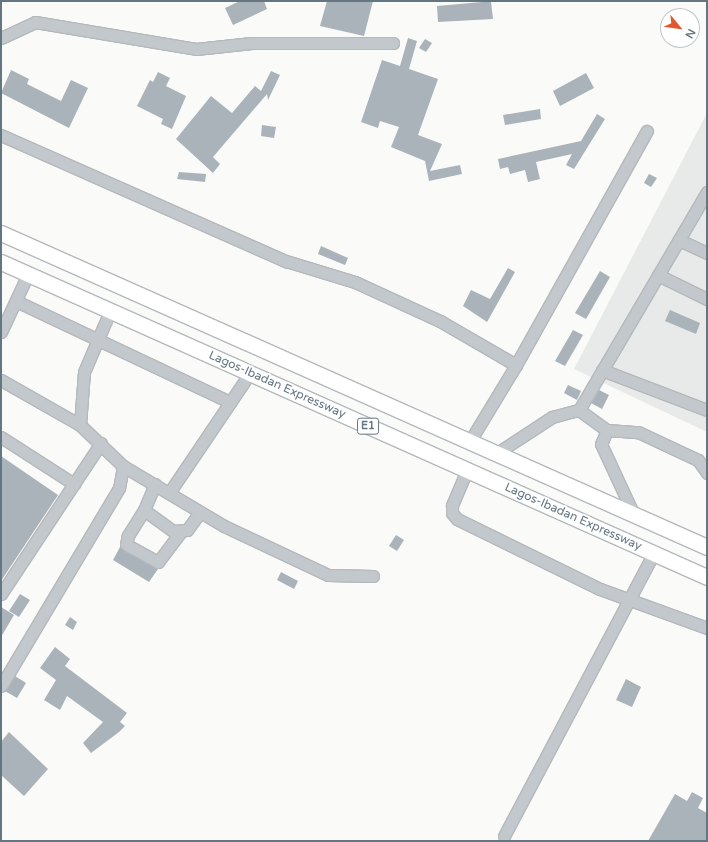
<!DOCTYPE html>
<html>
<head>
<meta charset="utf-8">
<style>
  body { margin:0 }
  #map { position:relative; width:708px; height:842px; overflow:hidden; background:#fafaf8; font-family:"Varela Round",sans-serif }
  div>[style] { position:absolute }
  .built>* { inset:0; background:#e8e9e9 }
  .building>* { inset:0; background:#aab3b9 }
  .roads { filter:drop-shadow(1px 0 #b4b9bd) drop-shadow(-1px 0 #b4b9bd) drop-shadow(0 1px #b4b9bd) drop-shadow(0 -1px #b4b9bd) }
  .minor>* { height:11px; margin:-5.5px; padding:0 5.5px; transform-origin:5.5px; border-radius:5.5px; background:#c3c8cc }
  .highway>* { height:15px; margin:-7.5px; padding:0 7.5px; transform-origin:7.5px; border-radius:7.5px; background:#fff }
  span { translate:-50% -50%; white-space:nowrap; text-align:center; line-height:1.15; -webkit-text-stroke:4px #fff; paint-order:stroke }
  .shield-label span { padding:1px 3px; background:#fff; border:1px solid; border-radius:3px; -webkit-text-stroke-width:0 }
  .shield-label { font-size:11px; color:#657683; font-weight:700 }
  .street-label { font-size:12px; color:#657683 }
  .frame { position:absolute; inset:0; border:2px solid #657683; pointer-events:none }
  .north { position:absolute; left:660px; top:8px; width:40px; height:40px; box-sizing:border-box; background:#fff; border:1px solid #c1c8cd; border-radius:50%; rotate:119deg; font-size:11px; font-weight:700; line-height:16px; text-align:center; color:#657683 }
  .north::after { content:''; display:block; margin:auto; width:14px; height:18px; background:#e4572e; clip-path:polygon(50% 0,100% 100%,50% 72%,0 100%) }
</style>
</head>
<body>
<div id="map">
  <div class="built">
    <i style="clip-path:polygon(707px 113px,707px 432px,574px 369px)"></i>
  </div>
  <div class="building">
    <i style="clip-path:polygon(240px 1px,264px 1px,267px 9px,233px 25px,225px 8px)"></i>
    <i style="clip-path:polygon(327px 1px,373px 1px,364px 36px,320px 26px)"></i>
    <i style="clip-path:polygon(482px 2px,491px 2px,493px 19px,438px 22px,437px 6px)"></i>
    <i style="clip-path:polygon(408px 38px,417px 41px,409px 69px,438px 79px,418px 135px,442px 144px,430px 171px,460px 165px,462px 174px,429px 181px,425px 161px,391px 147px,399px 127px,380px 121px,378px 128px,361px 122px,382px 60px,400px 66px)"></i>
    <i style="clip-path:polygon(425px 39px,432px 43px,426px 52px,419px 48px)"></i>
    <i style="clip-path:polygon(11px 70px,29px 79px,27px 84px,61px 101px,71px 80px,88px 88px,69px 128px,1px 93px)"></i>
    <i style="clip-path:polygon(271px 71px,280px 75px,268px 100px,267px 94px,213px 157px,220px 164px,213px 173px,176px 139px,211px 96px,232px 113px,255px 86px,261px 91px)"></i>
    <i style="clip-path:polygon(158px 72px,170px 78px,166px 86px,186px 96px,172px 129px,161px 124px,163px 119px,137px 106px,150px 80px,153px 82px)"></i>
    <i style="clip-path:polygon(586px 73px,594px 88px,560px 106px,553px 91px)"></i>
    <i style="clip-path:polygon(540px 109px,541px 119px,505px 125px,503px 115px)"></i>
    <i style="clip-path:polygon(597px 114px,605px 119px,574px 169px,566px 165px,572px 154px,536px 162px,540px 179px,528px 182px,525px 170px,510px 174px,508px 167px,500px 169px,498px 159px,581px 141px)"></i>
    <i style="clip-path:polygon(262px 125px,276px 127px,274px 138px,261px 136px)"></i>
    <i style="clip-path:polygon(179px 172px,206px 174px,205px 182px,177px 179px)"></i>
    <i style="clip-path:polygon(649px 174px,657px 178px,651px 187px,644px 183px)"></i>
    <i style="clip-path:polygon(321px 246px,348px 258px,345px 265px,318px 254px)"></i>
    <i style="clip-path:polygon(508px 268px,515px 272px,487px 322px,463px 306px,471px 290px,490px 299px)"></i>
    <i style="clip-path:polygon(600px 271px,610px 277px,586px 319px,575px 313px)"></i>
    <i style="clip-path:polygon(670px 310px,700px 323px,696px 334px,665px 321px)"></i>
    <i style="clip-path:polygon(573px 330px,583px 335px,565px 366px,555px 361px)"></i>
    <i style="clip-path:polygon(568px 385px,581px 391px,577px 400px,564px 393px)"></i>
    <i style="clip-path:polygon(599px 390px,609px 395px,602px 409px,591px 403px)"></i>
    <i style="clip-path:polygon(1px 456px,58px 495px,1px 581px)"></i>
    <i style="clip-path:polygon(396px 535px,404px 540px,397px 551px,389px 546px)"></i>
    <i style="clip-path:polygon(120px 547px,158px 569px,149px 582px,113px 560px)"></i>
    <i style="clip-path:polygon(281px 572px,298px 581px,294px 589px,277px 580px)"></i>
    <i style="clip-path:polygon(20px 594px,30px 600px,19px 617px,9px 611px)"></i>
    <i style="clip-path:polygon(1px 607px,14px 615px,1px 637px)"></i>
    <i style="clip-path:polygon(70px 617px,77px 622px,73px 630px,65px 625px)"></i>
    <i style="clip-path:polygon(55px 647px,70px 659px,65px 666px,127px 713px,120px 722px,125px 726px,119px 732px,91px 753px,83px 743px,103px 722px,67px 696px,60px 710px,44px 700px,56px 680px,40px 668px)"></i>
    <i style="clip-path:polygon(15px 676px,26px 683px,17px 698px,5px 691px)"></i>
    <i style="clip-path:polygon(626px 679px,641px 687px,632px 707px,616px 700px)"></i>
    <i style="clip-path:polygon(9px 732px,48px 769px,24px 796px,1px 775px,1px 742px)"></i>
    <i style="clip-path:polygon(692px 792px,703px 798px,698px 808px,707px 813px,707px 841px,648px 841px,675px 794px,687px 801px)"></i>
  </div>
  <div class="roads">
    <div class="minor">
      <i style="left:1px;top:38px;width:38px;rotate:-25deg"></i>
      <i style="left:35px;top:22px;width:163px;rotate:9.5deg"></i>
      <i style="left:196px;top:49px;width:56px;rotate:-6.1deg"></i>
      <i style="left:252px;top:43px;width:141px"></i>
      <i style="left:1px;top:135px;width:312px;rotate:23.9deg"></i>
      <i style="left:286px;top:261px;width:72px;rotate:16.9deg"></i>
      <i style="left:355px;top:282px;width:94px;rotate:24.6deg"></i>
      <i style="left:440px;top:321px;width:88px;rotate:30.1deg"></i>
      <i style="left:516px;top:365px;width:89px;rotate:121.2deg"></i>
      <i style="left:679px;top:240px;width:31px;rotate:25deg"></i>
      <i style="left:658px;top:275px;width:55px;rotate:26.1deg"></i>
      <i style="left:16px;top:301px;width:237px;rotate:25.3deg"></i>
      <i style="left:1px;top:332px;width:64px;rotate:-65deg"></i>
      <i style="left:516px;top:365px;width:268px;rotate:-60.8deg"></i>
      <i style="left:602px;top:370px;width:112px;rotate:20.9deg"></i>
      <i style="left:1px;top:380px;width:91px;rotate:29.7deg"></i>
      <i style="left:80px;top:425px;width:59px;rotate:43.6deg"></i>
      <i style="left:123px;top:466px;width:22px;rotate:100deg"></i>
      <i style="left:119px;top:488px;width:230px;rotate:120.8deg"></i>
      <i style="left:579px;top:410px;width:34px;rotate:36deg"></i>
      <i style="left:607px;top:430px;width:15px;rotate:113deg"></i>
      <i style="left:601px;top:444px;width:78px;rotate:65.1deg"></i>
      <i style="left:80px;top:425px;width:53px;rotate:-85.7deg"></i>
      <i style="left:84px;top:372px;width:66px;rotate:-66.9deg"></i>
      <i style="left:607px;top:430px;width:31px;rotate:4deg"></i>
      <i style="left:638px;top:432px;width:66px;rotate:25deg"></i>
      <i style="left:698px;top:460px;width:16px;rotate:55deg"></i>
      <i style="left:1px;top:437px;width:87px;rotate:32.8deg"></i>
      <i style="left:497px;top:453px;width:66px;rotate:-33.2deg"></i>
      <i style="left:552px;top:417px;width:28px;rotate:-15deg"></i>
      <i style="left:579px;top:410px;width:253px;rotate:-59.6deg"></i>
      <i style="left:123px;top:466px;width:117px;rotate:30.7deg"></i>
      <i style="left:224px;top:526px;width:115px;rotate:25.2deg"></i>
      <i style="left:328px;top:575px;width:45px;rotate:1.3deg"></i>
      <i style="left:467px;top:470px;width:39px;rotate:113deg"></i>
      <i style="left:452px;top:506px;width:7px;rotate:90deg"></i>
      <i style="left:452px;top:513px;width:8px;rotate:50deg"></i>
      <i style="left:457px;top:519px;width:159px;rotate:26.1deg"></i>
      <i style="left:600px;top:589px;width:114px;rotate:20deg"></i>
      <i style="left:155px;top:484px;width:28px;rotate:113deg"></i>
      <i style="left:144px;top:510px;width:36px;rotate:36deg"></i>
      <i style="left:173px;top:531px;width:14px;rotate:-4deg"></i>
      <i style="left:187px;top:530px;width:22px;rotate:-54deg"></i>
      <i style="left:169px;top:493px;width:145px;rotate:-56deg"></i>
      <i style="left:144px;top:510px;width:31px;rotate:122deg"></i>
      <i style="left:128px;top:536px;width:8px;rotate:104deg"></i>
      <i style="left:126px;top:544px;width:4px;rotate:34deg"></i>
      <i style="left:129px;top:546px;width:33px;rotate:29deg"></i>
      <i style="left:158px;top:562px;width:36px;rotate:-53deg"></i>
      <i style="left:1px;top:594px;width:181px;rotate:-56.5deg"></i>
      <i style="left:504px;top:836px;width:320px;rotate:-62.1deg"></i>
    </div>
    <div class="highway">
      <i style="left:1px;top:233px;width:773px;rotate:23.98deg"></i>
      <i style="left:1px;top:262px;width:773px;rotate:24.05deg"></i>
    </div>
  </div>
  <div class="shield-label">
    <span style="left:368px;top:426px">E1</span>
  </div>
  <div class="street-label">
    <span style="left:277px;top:385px;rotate:24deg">Lagos-Ibadan Expressway</span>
    <span style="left:573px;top:517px;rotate:24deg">Lagos-Ibadan Expressway</span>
  </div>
  <div class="frame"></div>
  <div class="north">N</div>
</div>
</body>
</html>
